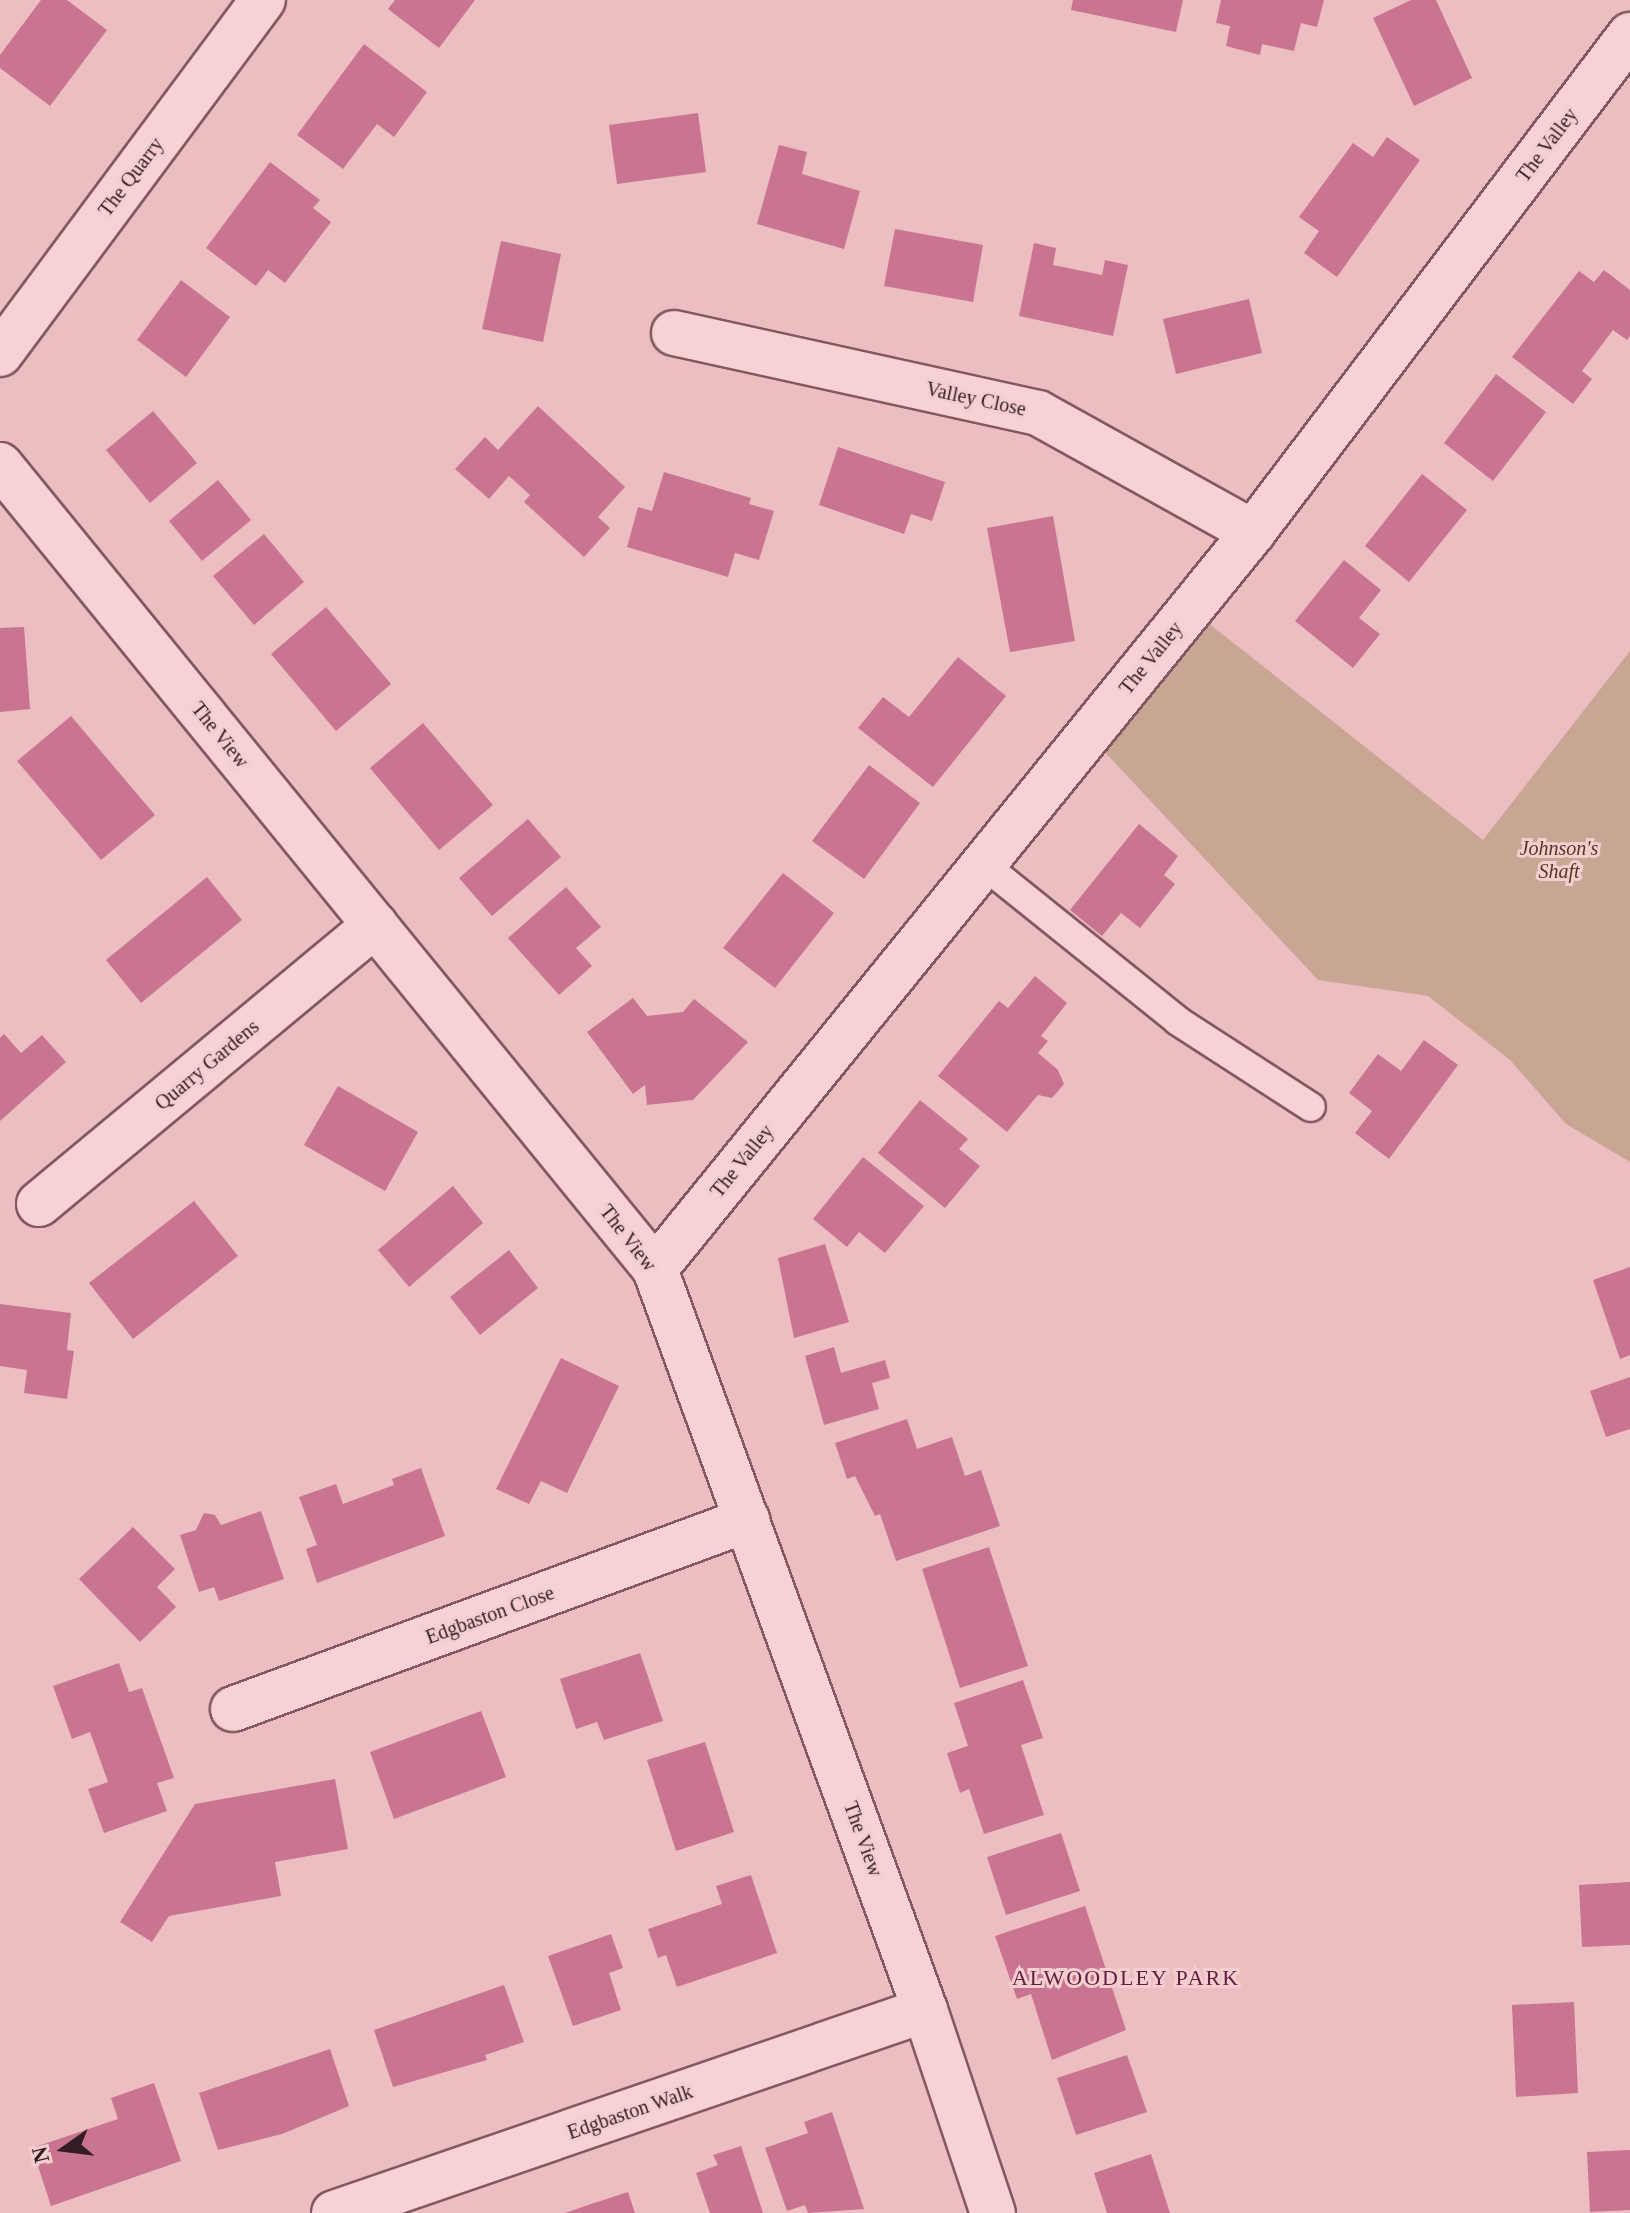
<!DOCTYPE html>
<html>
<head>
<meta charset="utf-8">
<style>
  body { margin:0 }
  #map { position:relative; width:1630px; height:2213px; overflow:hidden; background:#ecbec1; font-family:Georgia,serif }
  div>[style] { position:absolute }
  .green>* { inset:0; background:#c9a693 }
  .building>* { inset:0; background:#c97592 }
  .roads { filter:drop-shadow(2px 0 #835862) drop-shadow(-2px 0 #835862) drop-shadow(0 2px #835862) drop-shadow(0 -2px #835862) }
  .lane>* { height:28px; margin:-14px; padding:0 14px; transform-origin:14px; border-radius:14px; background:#f7d1d3 }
  .street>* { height:44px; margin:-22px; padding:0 22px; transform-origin:22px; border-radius:22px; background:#f7d1d3 }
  span { translate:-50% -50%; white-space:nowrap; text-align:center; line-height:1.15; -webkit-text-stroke:6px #f4cecf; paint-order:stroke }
  .street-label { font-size:20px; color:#331c22 }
  .park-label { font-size:20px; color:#4f3923; font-style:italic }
  .neighbourhood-label { font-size:22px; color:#5e1d41; letter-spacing:2px }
  .north { position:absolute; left:24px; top:2109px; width:80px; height:80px; -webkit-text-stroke:6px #f4cecf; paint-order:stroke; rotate:256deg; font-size:22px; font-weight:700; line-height:32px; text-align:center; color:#331c22 }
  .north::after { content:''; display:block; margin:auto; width:28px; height:36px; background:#331c22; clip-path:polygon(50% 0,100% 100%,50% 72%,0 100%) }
</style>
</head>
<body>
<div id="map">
  <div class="green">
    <i style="clip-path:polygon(1207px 622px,1483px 840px,1630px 651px,1630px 1162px,1566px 1124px,1510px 1060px,1428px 996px,1318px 980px,1100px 747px)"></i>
  </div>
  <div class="building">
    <i style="clip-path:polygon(41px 0,67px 0,107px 30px,50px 106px,0 68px,0 55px)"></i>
    <i style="clip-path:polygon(395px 0,475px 0,439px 48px,388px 9px)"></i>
    <i style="clip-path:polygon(1073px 0,1183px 0,1176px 32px,1071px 10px)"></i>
    <i style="clip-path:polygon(1221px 0,1324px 0,1317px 27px,1301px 23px,1294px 51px,1262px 44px,1260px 55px,1226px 46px,1230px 26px,1216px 23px)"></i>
    <i style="clip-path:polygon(1411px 0,1436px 0,1472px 78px,1414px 106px,1373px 18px)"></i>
    <i style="clip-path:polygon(364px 44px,427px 92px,394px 137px,377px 124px,343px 169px,297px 135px)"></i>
    <i style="clip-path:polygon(698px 113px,706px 172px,617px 184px,609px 125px)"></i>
    <i style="clip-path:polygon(1387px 137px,1420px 160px,1337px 277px,1304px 253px,1319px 231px,1299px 217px,1353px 143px,1373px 157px)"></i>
    <i style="clip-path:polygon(779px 145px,807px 152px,802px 174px,860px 191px,844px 249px,757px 224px)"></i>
    <i style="clip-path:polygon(270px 162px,320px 200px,313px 208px,331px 222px,285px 283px,268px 270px,256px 286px,206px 248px)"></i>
    <i style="clip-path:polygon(895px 229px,983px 245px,973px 302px,884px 286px)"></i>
    <i style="clip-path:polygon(501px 241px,561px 254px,543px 342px,482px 329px)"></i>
    <i style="clip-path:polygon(1034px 243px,1056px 248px,1053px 265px,1102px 275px,1105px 260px,1128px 265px,1113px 336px,1019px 316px)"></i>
    <i style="clip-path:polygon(1604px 270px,1630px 290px,1630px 336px,1627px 340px,1613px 330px,1582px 371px,1592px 379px,1573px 404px,1512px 357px,1579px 271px,1594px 282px)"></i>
    <i style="clip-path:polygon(181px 280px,230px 317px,186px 377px,137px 340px)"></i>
    <i style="clip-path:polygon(1249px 299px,1262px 353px,1176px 374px,1163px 319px)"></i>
    <i style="clip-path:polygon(1496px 374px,1546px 412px,1493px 481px,1444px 443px)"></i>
    <i style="clip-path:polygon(538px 406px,625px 487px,598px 517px,610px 528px,584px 557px,524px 502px,530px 495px,509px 476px,489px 499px,455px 469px,485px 437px,498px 450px)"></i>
    <i style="clip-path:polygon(153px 411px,197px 463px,150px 503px,106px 450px)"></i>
    <i style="clip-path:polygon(838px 447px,945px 482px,932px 521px,911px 514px,904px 534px,819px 505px)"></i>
    <i style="clip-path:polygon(664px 472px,751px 498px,749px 504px,774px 511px,759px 560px,735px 553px,728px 577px,627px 547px,638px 507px,652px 511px)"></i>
    <i style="clip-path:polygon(1422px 474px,1467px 510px,1409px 582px,1365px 546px)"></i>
    <i style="clip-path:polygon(218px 480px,251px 520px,202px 561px,169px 521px)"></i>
    <i style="clip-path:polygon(1053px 516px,1075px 641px,1010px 652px,987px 528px)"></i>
    <i style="clip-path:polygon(264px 534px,304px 582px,254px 625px,213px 576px)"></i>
    <i style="clip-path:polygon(1344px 560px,1381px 590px,1359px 618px,1380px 634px,1353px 668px,1295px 621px)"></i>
    <i style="clip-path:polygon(326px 607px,391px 684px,336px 731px,271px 654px)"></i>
    <i style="clip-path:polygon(24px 627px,30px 709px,0 712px,0 628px)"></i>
    <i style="clip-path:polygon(958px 657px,1006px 696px,933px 787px,858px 728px,883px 697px,909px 717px)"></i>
    <i style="clip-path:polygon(71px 716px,155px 815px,101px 860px,17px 761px)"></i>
    <i style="clip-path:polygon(423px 723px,493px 805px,439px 850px,370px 768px)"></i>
    <i style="clip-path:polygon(869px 765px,920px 803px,864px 879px,812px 841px)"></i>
    <i style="clip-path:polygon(528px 819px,561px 857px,492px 916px,459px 878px)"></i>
    <i style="clip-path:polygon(1139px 824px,1178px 856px,1164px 875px,1175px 884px,1140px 928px,1121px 913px,1102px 936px,1070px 910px)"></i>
    <i style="clip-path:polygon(783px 873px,834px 913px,775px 988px,723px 948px)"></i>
    <i style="clip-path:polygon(207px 877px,242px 920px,141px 1003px,106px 960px)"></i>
    <i style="clip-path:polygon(566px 887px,601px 927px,576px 948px,592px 966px,559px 995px,508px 938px)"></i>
    <i style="clip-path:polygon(1035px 976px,1067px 1003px,1041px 1036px,1048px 1041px,1038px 1053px,1058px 1070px,1064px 1084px,1052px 1098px,1038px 1095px,1007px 1132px,938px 1076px,999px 1001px,1008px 1008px)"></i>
    <i style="clip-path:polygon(633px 998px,647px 1016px,683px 1012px,694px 999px,748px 1042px,693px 1100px,647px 1105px,645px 1085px,633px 1094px,587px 1032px)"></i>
    <i style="clip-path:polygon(4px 1034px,21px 1053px,42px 1035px,66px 1062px,0 1121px,0 1038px)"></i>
    <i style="clip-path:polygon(1424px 1040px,1458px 1065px,1389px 1159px,1355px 1133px,1372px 1111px,1349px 1093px,1378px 1054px,1401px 1071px)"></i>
    <i style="clip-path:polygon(338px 1086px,418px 1132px,385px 1191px,304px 1145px)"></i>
    <i style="clip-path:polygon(920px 1100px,968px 1139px,959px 1149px,980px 1166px,945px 1208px,878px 1153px)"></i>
    <i style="clip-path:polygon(863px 1157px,924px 1206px,885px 1253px,859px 1232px,847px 1247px,813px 1219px)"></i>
    <i style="clip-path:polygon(453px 1186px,483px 1223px,409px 1287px,378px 1250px)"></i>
    <i style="clip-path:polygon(194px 1201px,238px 1256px,133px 1339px,89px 1283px)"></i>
    <i style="clip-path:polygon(825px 1244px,849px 1322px,794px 1338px,778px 1258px)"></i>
    <i style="clip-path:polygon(509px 1250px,538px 1288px,480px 1335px,450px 1297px)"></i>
    <i style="clip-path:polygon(1630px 1267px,1630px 1355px,1620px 1359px,1593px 1280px)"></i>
    <i style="clip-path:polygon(0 1304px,71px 1313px,67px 1350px,74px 1351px,67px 1399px,24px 1393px,27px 1370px,0 1366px)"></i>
    <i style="clip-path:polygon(834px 1347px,841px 1373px,885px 1360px,890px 1378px,872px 1383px,879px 1409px,824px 1425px,805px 1356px)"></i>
    <i style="clip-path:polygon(561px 1358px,619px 1386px,567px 1493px,541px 1481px,529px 1504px,496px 1489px)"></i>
    <i style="clip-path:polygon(1630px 1377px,1630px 1429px,1606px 1437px,1590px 1391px)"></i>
    <i style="clip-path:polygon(907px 1419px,917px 1449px,952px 1437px,965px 1476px,981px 1470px,1000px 1526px,896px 1561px,880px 1514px,875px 1516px,855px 1476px,847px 1479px,835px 1443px)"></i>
    <i style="clip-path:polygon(421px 1468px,445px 1536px,317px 1583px,306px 1549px,317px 1545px,299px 1497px,336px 1484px,343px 1504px,394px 1485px,392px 1479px)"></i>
    <i style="clip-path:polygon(261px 1511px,284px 1579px,219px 1601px,214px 1587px,199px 1592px,180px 1535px,196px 1530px,204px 1513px,215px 1515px,221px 1525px)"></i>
    <i style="clip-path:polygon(133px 1527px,175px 1569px,157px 1587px,176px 1607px,140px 1642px,79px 1579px)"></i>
    <i style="clip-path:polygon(989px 1547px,1028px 1666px,960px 1688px,922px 1569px)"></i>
    <i style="clip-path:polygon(640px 1653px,663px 1721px,604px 1740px,597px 1722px,576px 1729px,560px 1679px)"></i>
    <i style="clip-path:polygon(119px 1663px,129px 1692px,142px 1688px,174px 1778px,157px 1783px,167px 1811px,104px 1833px,88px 1789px,108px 1782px,98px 1754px,90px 1732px,72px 1739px,53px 1686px)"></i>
    <i style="clip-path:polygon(1023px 1680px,1043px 1738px,1021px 1745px,1044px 1815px,984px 1834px,969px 1789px,960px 1793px,947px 1753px,968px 1746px,954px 1703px)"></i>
    <i style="clip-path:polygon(481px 1711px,506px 1777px,394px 1819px,370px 1752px)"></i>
    <i style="clip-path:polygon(705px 1742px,734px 1832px,676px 1851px,647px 1760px)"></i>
    <i style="clip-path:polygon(335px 1779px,348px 1849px,275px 1862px,281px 1896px,169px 1916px,152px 1942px,120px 1922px,195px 1804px)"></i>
    <i style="clip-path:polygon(1061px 1833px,1080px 1891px,1006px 1915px,987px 1857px)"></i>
    <i style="clip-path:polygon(751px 1875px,777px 1953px,677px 1987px,666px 1955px,658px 1958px,648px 1929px,722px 1904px,716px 1886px)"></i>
    <i style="clip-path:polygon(1630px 1882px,1630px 1945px,1582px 1947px,1579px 1885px)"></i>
    <i style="clip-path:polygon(1085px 1906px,1126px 2030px,1052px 2060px,1031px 1994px,1017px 1999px,995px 1936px)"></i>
    <i style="clip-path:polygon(611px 1934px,623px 1968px,609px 1973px,621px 2010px,573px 2026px,548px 1956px)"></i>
    <i style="clip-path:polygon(504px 1985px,524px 2042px,485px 2055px,487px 2060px,393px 2087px,374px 2030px)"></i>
    <i style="clip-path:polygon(1574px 2002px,1578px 2093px,1516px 2097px,1512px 2005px)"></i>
    <i style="clip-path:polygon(330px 2049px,349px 2106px,282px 2134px,218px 2150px,199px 2093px)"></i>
    <i style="clip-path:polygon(1127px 2055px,1147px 2112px,1076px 2135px,1057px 2078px)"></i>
    <i style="clip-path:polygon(154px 2083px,181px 2161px,51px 2206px,32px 2148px,118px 2119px,111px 2098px)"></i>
    <i style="clip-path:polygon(832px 2112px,864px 2209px,808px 2213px,805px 2205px,787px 2211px,765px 2148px,808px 2133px,804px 2122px)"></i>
    <i style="clip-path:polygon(741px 2146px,763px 2213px,710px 2213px,696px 2173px,718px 2165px,713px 2155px)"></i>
    <i style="clip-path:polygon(1630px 2150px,1630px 2210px,1590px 2212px,1587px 2152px)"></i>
    <i style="clip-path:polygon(1151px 2154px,1170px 2213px,1107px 2213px,1094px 2173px)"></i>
    <i style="clip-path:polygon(628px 2192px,635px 2213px,565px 2213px,588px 2205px)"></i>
  </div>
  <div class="roads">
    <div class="lane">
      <i style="left:983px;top:864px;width:250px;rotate:38.8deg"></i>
      <i style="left:1178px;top:1021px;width:158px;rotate:32.9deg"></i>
    </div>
    <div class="street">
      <i style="left:674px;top:333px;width:373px;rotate:12.4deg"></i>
      <i style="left:1038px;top:413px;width:246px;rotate:29deg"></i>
      <i style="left:0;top:354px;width:441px;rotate:-53.4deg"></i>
      <i style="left:0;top:465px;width:1037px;rotate:50.83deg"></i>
      <i style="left:655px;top:1269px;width:789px;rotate:69.98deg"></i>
      <i style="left:925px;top:2010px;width:214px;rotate:71.5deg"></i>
      <i style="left:39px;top:1204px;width:437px;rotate:-39.7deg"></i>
      <i style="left:655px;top:1269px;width:949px;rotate:-50.94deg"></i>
      <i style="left:1253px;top:532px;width:624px;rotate:-52.82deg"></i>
      <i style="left:233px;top:1709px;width:548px;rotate:-20.19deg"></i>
      <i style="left:334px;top:2213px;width:625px;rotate:-18.96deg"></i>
    </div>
  </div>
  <div class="street-label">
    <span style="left:1547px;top:145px;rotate:-53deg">The Valley</span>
    <span style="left:131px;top:177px;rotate:-53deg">The Quarry</span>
    <span style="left:976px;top:399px;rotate:12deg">Valley Close</span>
    <span style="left:1151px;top:658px;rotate:-51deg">The Valley</span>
    <span style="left:220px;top:735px;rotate:51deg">The View</span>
    <span style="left:207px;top:1065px;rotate:-40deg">Quarry Gardens</span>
    <span style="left:742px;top:1161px;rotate:-51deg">The Valley</span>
    <span style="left:628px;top:1238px;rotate:52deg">The View</span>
    <span style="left:490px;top:1615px;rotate:-20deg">Edgbaston Close</span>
    <span style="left:863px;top:1839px;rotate:70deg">The View</span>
    <span style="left:630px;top:2112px;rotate:-19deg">Edgbaston Walk</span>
  </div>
  <div class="park-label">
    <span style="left:1559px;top:860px">Johnson's<br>Shaft</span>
  </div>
  <div class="neighbourhood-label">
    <span style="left:1126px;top:1978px">ALWOODLEY PARK</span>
  </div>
  <div class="north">N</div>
</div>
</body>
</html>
